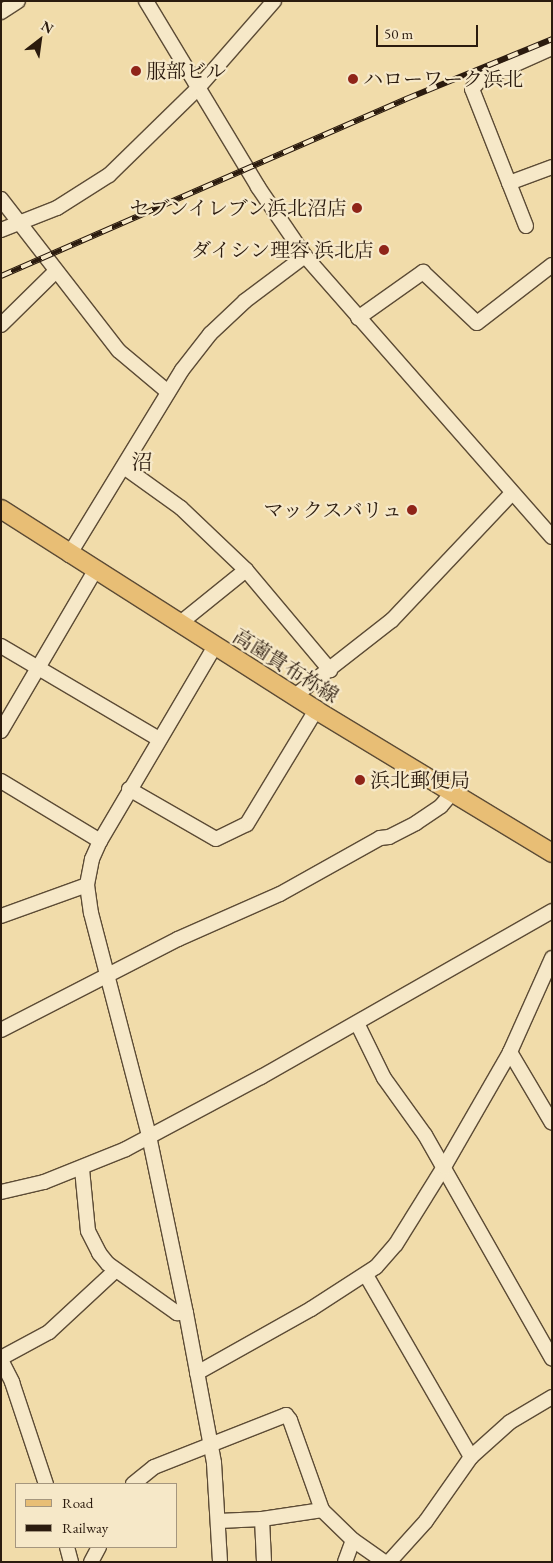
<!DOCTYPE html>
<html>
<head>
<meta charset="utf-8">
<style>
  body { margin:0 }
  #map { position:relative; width:553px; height:1563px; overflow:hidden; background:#f1dcaa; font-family:"EB Garamond","Noto Serif JP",serif }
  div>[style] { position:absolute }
  .roads { filter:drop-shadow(1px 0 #5c4b35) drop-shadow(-1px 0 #5c4b35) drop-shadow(0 1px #5c4b35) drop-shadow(0 -1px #5c4b35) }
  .minor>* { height:14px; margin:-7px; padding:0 7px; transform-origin:7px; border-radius:7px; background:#f6e8c8 }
  .major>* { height:18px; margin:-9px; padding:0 9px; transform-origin:9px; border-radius:9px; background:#e8be75 }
  .rail>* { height:5.5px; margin-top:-2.75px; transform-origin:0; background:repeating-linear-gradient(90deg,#f6e8c8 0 11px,#2b1b0e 0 22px); box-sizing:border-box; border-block:1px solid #2b1b0e }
  .dots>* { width:14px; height:14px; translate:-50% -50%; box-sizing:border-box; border:2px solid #f6e8c8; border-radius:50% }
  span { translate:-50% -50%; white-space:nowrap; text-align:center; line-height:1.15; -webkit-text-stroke:4.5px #f6e8c8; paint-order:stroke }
  .poi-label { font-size:20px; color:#2b1b0e }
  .left { translate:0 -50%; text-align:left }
  .right { translate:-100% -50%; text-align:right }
  .street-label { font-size:20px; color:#2b1b0e }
  .neighbourhood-label { font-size:21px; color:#2b1b0e }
  .frame { position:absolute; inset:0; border:2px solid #2b1b0e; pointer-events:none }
  .legend { position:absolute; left:15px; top:1483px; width:162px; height:65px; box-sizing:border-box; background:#f6e8c8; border:1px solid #a5967e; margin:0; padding:6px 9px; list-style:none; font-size:15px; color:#2b1b0e }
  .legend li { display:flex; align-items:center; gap:10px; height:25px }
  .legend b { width:25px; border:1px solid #a5967e }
  .north { position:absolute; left:15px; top:15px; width:50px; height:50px; -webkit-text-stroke:4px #f6e8c8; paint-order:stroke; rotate:30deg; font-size:14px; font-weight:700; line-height:20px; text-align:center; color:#2b1b0e }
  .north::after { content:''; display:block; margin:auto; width:18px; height:22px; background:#2b1b0e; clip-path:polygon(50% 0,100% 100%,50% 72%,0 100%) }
  .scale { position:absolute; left:376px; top:25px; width:102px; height:22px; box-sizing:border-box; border:2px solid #2b1b0e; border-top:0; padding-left:6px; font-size:15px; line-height:18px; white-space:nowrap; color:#2b1b0e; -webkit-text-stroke:4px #f6e8c8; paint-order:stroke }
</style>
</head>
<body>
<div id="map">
  <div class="roads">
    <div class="minor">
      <i style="left:146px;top:1px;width:217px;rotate:58.9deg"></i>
      <i style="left:258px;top:187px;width:83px;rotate:55.7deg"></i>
      <i style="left:305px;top:256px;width:374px;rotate:48.7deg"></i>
      <i style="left:1px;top:12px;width:20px;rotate:-33deg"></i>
      <i style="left:509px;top:183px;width:46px;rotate:-20.4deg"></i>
      <i style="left:1px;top:199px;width:192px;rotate:52.2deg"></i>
      <i style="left:119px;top:351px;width:64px;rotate:39.9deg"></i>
      <i style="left:526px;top:226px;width:147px;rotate:-111.5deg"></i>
      <i style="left:472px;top:89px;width:12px;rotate:-48deg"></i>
      <i style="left:480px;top:80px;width:79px;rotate:-24deg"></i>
      <i style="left:1px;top:230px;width:60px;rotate:-21.4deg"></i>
      <i style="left:57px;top:208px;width:62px;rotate:-32.4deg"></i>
      <i style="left:109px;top:175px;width:123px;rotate:-44.3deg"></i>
      <i style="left:197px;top:89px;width:117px;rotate:-48.8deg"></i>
      <i style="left:358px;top:318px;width:80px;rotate:-35.3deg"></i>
      <i style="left:423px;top:272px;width:74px;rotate:43.4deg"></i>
      <i style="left:477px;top:323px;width:95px;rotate:-37.7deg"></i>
      <i style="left:1px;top:325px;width:77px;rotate:-44.5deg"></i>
      <i style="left:124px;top:467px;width:70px;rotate:35.7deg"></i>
      <i style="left:181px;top:508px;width:90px;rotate:43.6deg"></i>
      <i style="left:246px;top:570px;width:131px;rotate:50deg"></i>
      <i style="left:69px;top:555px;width:217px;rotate:-58.6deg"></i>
      <i style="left:182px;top:370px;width:46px;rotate:-52.1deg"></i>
      <i style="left:210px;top:334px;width:48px;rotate:-43.3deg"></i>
      <i style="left:245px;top:301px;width:75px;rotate:-36.9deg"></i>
      <i style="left:179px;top:624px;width:86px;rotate:-38.9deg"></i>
      <i style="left:1px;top:646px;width:183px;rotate:30.5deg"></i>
      <i style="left:215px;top:646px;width:226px;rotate:120.5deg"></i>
      <i style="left:100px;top:841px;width:20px;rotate:114deg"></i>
      <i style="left:92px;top:859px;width:26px;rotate:101deg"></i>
      <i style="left:87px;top:885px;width:28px;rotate:82deg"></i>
      <i style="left:91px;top:913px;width:230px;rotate:75.4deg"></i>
      <i style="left:149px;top:1136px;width:181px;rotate:78.2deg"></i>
      <i style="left:186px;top:1313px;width:153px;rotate:79.4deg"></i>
      <i style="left:214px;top:1463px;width:99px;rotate:86.5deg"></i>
      <i style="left:296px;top:695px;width:122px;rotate:-38deg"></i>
      <i style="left:392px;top:620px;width:175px;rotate:-46.6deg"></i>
      <i style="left:1px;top:731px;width:186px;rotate:-59.6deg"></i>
      <i style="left:1px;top:781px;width:116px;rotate:31.2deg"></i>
      <i style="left:129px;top:789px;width:100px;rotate:29.9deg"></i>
      <i style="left:216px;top:839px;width:34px;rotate:-26deg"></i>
      <i style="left:247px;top:824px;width:133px;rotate:-58.8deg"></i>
      <i style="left:1px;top:916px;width:91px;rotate:-19.8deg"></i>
      <i style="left:357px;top:1023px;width:61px;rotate:63.9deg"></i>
      <i style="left:384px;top:1078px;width:70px;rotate:54.3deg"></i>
      <i style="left:425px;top:1135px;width:257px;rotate:60.4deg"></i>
      <i style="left:1px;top:1030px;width:199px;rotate:-27.2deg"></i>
      <i style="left:178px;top:939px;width:111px;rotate:-23.8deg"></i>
      <i style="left:280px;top:894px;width:115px;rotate:-29.2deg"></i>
      <i style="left:380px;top:838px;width:9px;rotate:-6deg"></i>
      <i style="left:389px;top:837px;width:30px;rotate:-27deg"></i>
      <i style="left:416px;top:823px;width:30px;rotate:-34deg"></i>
      <i style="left:441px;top:806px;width:17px;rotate:-50deg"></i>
      <i style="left:510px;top:1052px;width:82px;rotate:59.4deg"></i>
      <i style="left:82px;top:1169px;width:62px;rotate:84.5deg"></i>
      <i style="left:88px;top:1231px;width:25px;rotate:63deg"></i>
      <i style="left:99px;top:1253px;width:14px;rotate:51deg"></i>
      <i style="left:108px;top:1264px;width:85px;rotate:35.4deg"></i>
      <i style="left:177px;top:1313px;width:9px"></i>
      <i style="left:1px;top:1192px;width:44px;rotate:-13.1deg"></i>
      <i style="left:44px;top:1182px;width:88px;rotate:-21.9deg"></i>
      <i style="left:126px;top:1149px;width:153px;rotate:-28.1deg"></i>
      <i style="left:261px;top:1077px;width:335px;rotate:-29.7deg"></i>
      <i style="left:366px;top:1275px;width:210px;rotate:60deg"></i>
      <i style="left:1px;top:1358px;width:55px;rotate:-28.4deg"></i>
      <i style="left:49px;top:1332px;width:91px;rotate:-42.8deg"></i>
      <i style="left:1px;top:1360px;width:25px;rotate:63deg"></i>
      <i style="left:12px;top:1382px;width:108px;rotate:71.6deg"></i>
      <i style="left:197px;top:1373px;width:131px;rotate:-29.3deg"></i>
      <i style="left:311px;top:1309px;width:77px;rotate:-32.9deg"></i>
      <i style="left:376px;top:1267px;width:30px;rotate:-49deg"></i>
      <i style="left:396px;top:1244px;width:91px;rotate:-58.1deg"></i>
      <i style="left:444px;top:1167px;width:133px;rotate:-60.1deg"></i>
      <i style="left:510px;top:1052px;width:103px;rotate:-65.9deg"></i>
      <i style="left:133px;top:1484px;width:27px;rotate:-39deg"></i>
      <i style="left:154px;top:1467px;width:142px;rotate:-21.5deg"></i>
      <i style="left:286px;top:1415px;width:6px;rotate:51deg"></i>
      <i style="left:290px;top:1420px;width:96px;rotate:70.4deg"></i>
      <i style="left:322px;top:1510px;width:43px;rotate:44.1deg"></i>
      <i style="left:353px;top:1540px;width:39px;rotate:35deg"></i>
      <i style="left:262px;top:1519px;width:43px;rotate:87.3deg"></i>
      <i style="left:219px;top:1521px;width:43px;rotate:-2.7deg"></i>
      <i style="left:262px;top:1519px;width:61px;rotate:-8.5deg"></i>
      <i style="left:67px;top:1547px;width:16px;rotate:75deg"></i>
      <i style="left:91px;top:1562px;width:17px;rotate:-62deg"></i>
      <i style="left:345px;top:1562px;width:23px;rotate:-70deg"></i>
      <i style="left:389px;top:1562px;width:55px;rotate:-47.9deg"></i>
      <i style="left:426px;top:1521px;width:78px;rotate:-54.9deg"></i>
      <i style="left:471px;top:1457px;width:52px;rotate:-41.9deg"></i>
      <i style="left:510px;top:1422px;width:49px;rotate:-30.8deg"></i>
    </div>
    <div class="major">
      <i style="left:1px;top:509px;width:374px;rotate:32.5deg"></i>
      <i style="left:316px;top:710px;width:276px;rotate:31.2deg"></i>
    </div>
  </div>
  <div class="rail">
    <i style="left:1px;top:276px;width:442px;rotate:-23.6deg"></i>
    <i style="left:406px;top:99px;width:158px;rotate:-22.3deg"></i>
  </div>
  <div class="dots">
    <i style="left:136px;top:71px;background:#8f2418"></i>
    <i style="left:353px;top:79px;background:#8f2418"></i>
    <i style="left:357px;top:208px;background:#8f2418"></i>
    <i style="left:384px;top:250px;background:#8f2418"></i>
    <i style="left:412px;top:510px;background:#8f2418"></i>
    <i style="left:360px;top:780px;background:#8f2418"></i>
  </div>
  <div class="poi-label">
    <span class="left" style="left:146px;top:71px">服部ビル</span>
    <span class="left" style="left:363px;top:79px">ハローワーク浜北</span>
    <span class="right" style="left:347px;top:208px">セブンイレブン浜北沼店</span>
    <span class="right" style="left:374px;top:250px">ダイシン理容 浜北店</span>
    <span class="right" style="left:402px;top:510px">マックスバリュ</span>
    <span class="left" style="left:370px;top:780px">浜北郵便局</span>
  </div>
  <div class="street-label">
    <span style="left:286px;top:666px;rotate:32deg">高薗貴布祢線</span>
  </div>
  <div class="neighbourhood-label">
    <span style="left:142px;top:462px">沼</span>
  </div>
  <div class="frame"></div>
  <ul class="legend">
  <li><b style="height:6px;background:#e8be75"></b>Road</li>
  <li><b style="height:6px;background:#2b1b0e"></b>Railway</li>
  </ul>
  <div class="north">N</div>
  <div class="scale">50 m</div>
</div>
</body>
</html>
